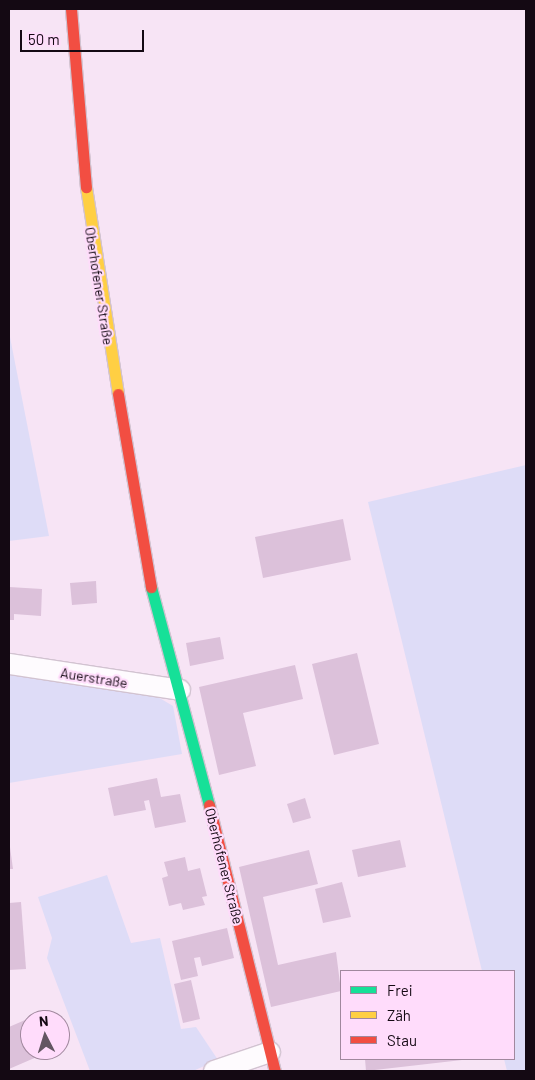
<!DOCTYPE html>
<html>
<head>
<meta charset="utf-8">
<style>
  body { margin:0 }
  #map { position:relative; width:535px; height:1080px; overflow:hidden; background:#f7e4f5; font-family:Barlow,sans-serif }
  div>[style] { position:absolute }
  .green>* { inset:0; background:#dedcf7 }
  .building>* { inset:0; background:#dcc1da }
  .roads { filter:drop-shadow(1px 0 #d2c3d1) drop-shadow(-1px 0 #d2c3d1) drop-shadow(0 1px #d2c3d1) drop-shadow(0 -1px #d2c3d1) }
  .street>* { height:20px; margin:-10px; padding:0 10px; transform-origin:10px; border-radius:10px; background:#fefbfe }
  .fast>* { height:11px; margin:-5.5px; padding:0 5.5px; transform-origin:5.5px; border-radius:5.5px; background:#16e098 }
  .slow>* { height:11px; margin:-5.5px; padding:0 5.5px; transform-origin:5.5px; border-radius:5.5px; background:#ffcf43 }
  .jam>* { height:11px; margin:-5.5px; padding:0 5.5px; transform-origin:5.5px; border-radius:5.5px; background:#f24e42 }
  span { translate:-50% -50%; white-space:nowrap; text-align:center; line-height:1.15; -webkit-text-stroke:4.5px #ffdcfb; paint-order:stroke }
  .street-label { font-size:14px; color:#140913 }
  .frame { position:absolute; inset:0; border:10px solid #140913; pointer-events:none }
  .legend { position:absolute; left:340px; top:970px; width:175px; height:90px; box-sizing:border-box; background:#ffdcfb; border:1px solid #a1889e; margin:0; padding:6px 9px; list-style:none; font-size:15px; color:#140913 }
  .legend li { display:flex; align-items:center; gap:10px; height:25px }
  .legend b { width:25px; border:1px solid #a1889e }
  .north { position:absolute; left:20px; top:1010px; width:50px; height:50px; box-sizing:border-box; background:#ffdcfb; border:1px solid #a1889e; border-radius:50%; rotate:355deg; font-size:14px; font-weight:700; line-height:20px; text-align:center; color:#140913 }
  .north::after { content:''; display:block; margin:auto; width:18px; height:22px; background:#635662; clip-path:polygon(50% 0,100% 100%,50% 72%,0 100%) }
  .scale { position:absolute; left:20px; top:30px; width:124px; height:22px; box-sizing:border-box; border:2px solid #140913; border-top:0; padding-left:6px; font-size:15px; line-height:18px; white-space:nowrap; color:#140913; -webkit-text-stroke:4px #ffdcfb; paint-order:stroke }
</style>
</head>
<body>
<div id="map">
  <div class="green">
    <i style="clip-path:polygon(9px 332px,49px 536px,9px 541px)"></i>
    <i style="clip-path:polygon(526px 465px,526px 1071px,507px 1071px,504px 1059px,514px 1059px,514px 971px,482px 971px,368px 502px)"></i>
    <i style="clip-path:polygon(9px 668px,151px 693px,173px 706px,182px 754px,9px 783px)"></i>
    <i style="clip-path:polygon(107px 875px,131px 943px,160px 938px,181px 1029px,196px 1027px,218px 1060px,193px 1071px,90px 1071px,47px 958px,52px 938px,38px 897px)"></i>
  </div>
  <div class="building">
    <i style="clip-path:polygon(343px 519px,351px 560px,263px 578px,255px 537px)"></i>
    <i style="clip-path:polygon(96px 581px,97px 603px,72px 605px,70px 583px)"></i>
    <i style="clip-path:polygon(9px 587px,42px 589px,41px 616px,14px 614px,14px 620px,9px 620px)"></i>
    <i style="clip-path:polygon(220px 637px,224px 659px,190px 666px,186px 643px)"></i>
    <i style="clip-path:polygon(357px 653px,379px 744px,334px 755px,312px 664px)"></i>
    <i style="clip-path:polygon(295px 665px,303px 699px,243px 713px,256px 766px,219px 775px,199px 687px)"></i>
    <i style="clip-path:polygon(157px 778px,161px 797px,180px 794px,186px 822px,155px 828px,149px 800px,144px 801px,146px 810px,114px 816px,108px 788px)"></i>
    <i style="clip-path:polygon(305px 798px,311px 818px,293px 823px,287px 804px)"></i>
    <i style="clip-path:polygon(9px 840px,13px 869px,9px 869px)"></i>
    <i style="clip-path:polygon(400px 840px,406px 867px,358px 877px,352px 850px)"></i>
    <i style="clip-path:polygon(309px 850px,318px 884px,263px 897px,278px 965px,336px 952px,341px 991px,271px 1007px,239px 867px)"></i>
    <i style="clip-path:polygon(185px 857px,188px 871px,200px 868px,207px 896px,202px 897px,205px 905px,183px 910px,181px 903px,169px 906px,162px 878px,168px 876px,164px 862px)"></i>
    <i style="clip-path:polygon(342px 882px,351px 917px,323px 923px,315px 889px)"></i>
    <i style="clip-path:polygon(21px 902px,26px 969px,9px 970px,9px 903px)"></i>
    <i style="clip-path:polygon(227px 928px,234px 958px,202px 966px,200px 957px,194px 958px,198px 976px,181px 980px,172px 941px)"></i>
    <i style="clip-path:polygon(191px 980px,200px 1019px,183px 1023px,174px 984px)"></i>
    <i style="clip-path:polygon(48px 1010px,52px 1020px,30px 1020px,30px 1050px,53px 1050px,9px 1069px,9px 1027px)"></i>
    <i style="clip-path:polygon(365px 1059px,461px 1059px,462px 1060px,366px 1071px)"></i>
  </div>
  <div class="roads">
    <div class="street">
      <i style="left:9px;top:664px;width:173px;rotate:8.6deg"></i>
      <i style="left:214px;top:1071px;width:59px;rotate:-18.7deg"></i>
    </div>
    <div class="fast">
      <i style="left:151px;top:587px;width:226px;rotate:75.1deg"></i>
    </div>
    <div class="slow">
      <i style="left:86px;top:187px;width:209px;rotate:81.2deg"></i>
    </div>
    <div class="jam">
      <i style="left:71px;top:9px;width:179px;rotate:85.2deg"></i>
      <i style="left:118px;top:394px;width:196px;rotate:80.3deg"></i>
      <i style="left:209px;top:805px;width:274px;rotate:76.1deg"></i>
    </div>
  </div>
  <div class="street-label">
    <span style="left:99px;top:286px;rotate:81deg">Oberhofener Straße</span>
    <span style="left:94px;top:678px;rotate:9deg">Auerstraße</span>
    <span style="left:224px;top:866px;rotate:76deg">Oberhofener Straße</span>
  </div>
  <div class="frame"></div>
  <ul class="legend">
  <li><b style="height:6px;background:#16e098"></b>Frei</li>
  <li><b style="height:6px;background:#ffcf43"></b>Zäh</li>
  <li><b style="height:6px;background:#f24e42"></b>Stau</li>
  </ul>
  <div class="north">N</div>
  <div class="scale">50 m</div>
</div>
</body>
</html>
